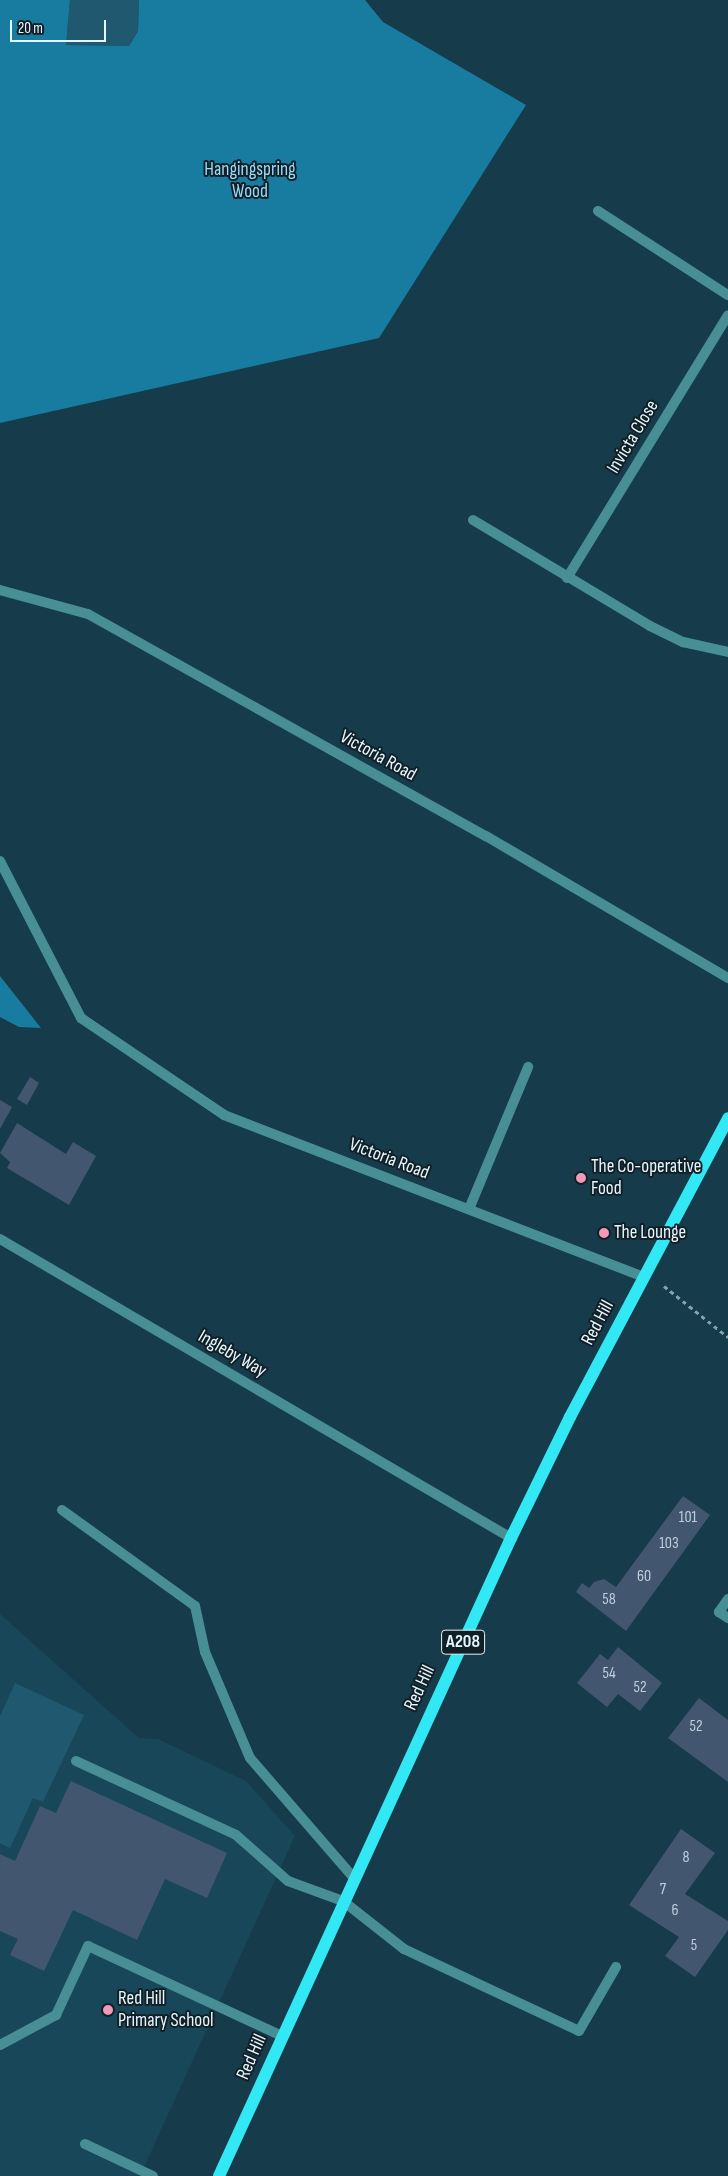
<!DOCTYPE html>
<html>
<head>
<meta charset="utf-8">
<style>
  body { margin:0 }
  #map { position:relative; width:728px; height:2176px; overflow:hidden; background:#163b4a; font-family:"Sofia Sans Condensed",sans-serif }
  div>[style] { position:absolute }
  .built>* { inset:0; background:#184759 }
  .green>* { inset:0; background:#20586f }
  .forest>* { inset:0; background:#177ca0 }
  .building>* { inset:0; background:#425670 }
  .path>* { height:3px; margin-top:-1.5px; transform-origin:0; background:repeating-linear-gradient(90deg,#88a2ad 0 4px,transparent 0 8px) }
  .lane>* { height:10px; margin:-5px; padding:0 5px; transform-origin:5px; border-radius:5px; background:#478f95 }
  .street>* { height:10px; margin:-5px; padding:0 5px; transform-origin:5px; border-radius:5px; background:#478f95 }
  .primary>* { height:12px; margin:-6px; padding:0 6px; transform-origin:6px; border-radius:6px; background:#32e8f4 }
  .dots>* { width:14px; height:14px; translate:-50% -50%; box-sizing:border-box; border:2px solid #112027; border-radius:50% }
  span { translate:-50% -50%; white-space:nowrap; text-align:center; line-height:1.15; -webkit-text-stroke:4px #112027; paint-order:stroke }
  .number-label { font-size:16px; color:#becfdb }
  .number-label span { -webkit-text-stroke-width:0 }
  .shield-label span { padding:1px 4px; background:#112027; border:1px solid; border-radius:4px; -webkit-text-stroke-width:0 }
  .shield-label { font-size:18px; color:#e7f7ff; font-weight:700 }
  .park-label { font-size:19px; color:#99dbf9 }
  .street-label { font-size:19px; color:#e7f7ff }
  .poi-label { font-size:19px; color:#e7f7ff }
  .left { translate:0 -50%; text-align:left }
  .scale { position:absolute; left:10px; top:20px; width:96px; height:22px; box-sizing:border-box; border:2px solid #e7f7ff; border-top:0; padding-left:6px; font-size:15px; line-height:18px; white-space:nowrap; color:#e7f7ff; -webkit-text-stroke:4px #112027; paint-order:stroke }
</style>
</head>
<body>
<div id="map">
  <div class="built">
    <i style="clip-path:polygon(0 1614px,139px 1738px,158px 1739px,246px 1781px,295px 1836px,140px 2176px,0 2176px)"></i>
  </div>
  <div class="green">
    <i style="clip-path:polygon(70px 0,139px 0,138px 31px,129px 46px,66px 45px)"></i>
    <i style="clip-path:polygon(15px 1683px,84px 1715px,43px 1802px,33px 1798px,10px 1848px,0 1843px,0 1716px)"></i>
  </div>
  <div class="forest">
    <i style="clip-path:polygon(0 0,70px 0,66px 45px,129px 46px,138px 31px,139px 0,365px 0,383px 22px,526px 105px,379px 338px,0 423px)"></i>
    <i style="clip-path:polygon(0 976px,41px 1028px,19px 1027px,0 1017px)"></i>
  </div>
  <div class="building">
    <i style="clip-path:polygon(30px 1077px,39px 1083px,27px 1105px,17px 1099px)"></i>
    <i style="clip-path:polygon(0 1100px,12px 1107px,0 1129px)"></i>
    <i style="clip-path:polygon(17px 1123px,66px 1154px,73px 1142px,96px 1156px,69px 1205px,7px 1168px,10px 1162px,0 1153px)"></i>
    <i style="clip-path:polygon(683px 1496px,710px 1515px,626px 1631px,576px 1592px,582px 1583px,589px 1588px,594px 1582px,604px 1579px,616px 1587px)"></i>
    <i style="clip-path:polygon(618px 1647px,662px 1683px,640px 1711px,618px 1694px,607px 1707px,577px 1683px,600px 1654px,608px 1660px)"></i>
    <i style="clip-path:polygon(699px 1698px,728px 1720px,728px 1782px,668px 1738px)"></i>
    <i style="clip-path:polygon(71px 1781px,227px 1853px,207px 1898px,165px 1879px,137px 1940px,73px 1910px,44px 1971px,10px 1955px,18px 1939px,0 1931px,0 1854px,15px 1861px,40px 1806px,56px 1813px)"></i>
    <i style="clip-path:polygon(681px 1829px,715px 1853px,685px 1894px,728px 1921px,728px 1930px,695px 1977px,665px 1956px,679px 1937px,629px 1905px)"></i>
  </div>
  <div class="path">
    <i style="left:664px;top:1286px;width:82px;rotate:38.6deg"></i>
  </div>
  <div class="lane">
    <i style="left:598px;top:211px;width:155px;rotate:32.9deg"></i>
    <i style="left:469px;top:1209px;width:154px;rotate:-67.4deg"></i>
    <i style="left:62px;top:1510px;width:164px;rotate:35.8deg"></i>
    <i style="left:195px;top:1606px;width:47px;rotate:77.7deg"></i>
    <i style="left:205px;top:1652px;width:115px;rotate:67deg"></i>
    <i style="left:250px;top:1758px;width:159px;rotate:49.1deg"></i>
    <i style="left:76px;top:1761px;width:176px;rotate:24.8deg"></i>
    <i style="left:236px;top:1835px;width:69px;rotate:41.5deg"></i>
    <i style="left:288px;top:1881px;width:59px;rotate:20deg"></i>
    <i style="left:343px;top:1901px;width:78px;rotate:38.2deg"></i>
    <i style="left:404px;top:1949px;width:193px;rotate:25.1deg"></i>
    <i style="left:579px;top:2031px;width:74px;rotate:-60deg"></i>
    <i style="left:0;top:2045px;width:64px;rotate:-28.2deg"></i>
    <i style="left:56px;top:2015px;width:76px;rotate:-65.1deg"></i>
    <i style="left:88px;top:1946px;width:214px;rotate:24.9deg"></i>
    <i style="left:85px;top:2144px;width:75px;rotate:25.2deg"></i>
  </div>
  <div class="street">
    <i style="left:473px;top:520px;width:206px;rotate:30.9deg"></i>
    <i style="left:650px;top:626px;width:37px;rotate:26deg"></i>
    <i style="left:683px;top:642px;width:46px;rotate:12.5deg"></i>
    <i style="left:567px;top:578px;width:308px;rotate:-58.5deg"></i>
    <i style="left:0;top:590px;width:91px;rotate:15.3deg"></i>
    <i style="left:88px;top:614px;width:456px;rotate:29.2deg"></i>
    <i style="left:486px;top:836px;width:281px;rotate:30.4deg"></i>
    <i style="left:0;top:861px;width:177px;rotate:62.7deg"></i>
    <i style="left:81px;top:1018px;width:173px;rotate:34.1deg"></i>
    <i style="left:224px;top:1115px;width:449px;rotate:21.1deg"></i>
    <i style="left:0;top:1239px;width:592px;rotate:30.33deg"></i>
    <i style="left:728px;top:1599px;width:16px;rotate:125deg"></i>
    <i style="left:719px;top:1612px;width:11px;rotate:34deg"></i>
  </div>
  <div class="primary">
    <i style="left:219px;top:2176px;width:702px;rotate:-65.41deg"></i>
    <i style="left:511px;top:1538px;width:135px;rotate:-64deg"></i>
    <i style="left:570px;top:1417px;width:338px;rotate:-62.1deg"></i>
  </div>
  <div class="dots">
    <i style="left:581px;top:1178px;background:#f09ab5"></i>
    <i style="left:604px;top:1233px;background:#f09ab5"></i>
    <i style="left:108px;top:2010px;background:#f09ab5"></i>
  </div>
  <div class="number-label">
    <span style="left:688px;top:1518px">101</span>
    <span style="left:669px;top:1544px">103</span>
    <span style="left:644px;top:1577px">60</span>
    <span style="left:609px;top:1600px">58</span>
    <span style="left:609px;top:1674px">54</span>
    <span style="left:640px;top:1688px">52</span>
    <span style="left:696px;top:1727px">52</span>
    <span style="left:686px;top:1858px">8</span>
    <span style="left:663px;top:1890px">7</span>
    <span style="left:675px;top:1911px">6</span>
    <span style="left:694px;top:1946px">5</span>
  </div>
  <div class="shield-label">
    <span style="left:463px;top:1642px">A208</span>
  </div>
  <div class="park-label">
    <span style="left:250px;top:181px">Hangingspring<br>Wood</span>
  </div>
  <div class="street-label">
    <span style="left:633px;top:437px;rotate:-59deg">Invicta Close</span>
    <span style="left:378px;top:756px;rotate:29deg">Victoria Road</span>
    <span style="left:389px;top:1159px;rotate:21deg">Victoria Road</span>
    <span style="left:598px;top:1323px;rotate:-62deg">Red Hill</span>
    <span style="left:232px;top:1354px;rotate:30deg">Ingleby Way</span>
    <span style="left:420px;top:1688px;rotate:-65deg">Red Hill</span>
    <span style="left:252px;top:2057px;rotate:-66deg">Red Hill</span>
  </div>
  <div class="poi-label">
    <span class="left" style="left:591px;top:1178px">The Co-operative<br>Food</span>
    <span class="left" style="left:614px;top:1233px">The Lounge</span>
    <span class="left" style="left:118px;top:2010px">Red Hill<br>Primary School</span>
  </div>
  <div class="scale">20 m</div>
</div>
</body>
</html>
